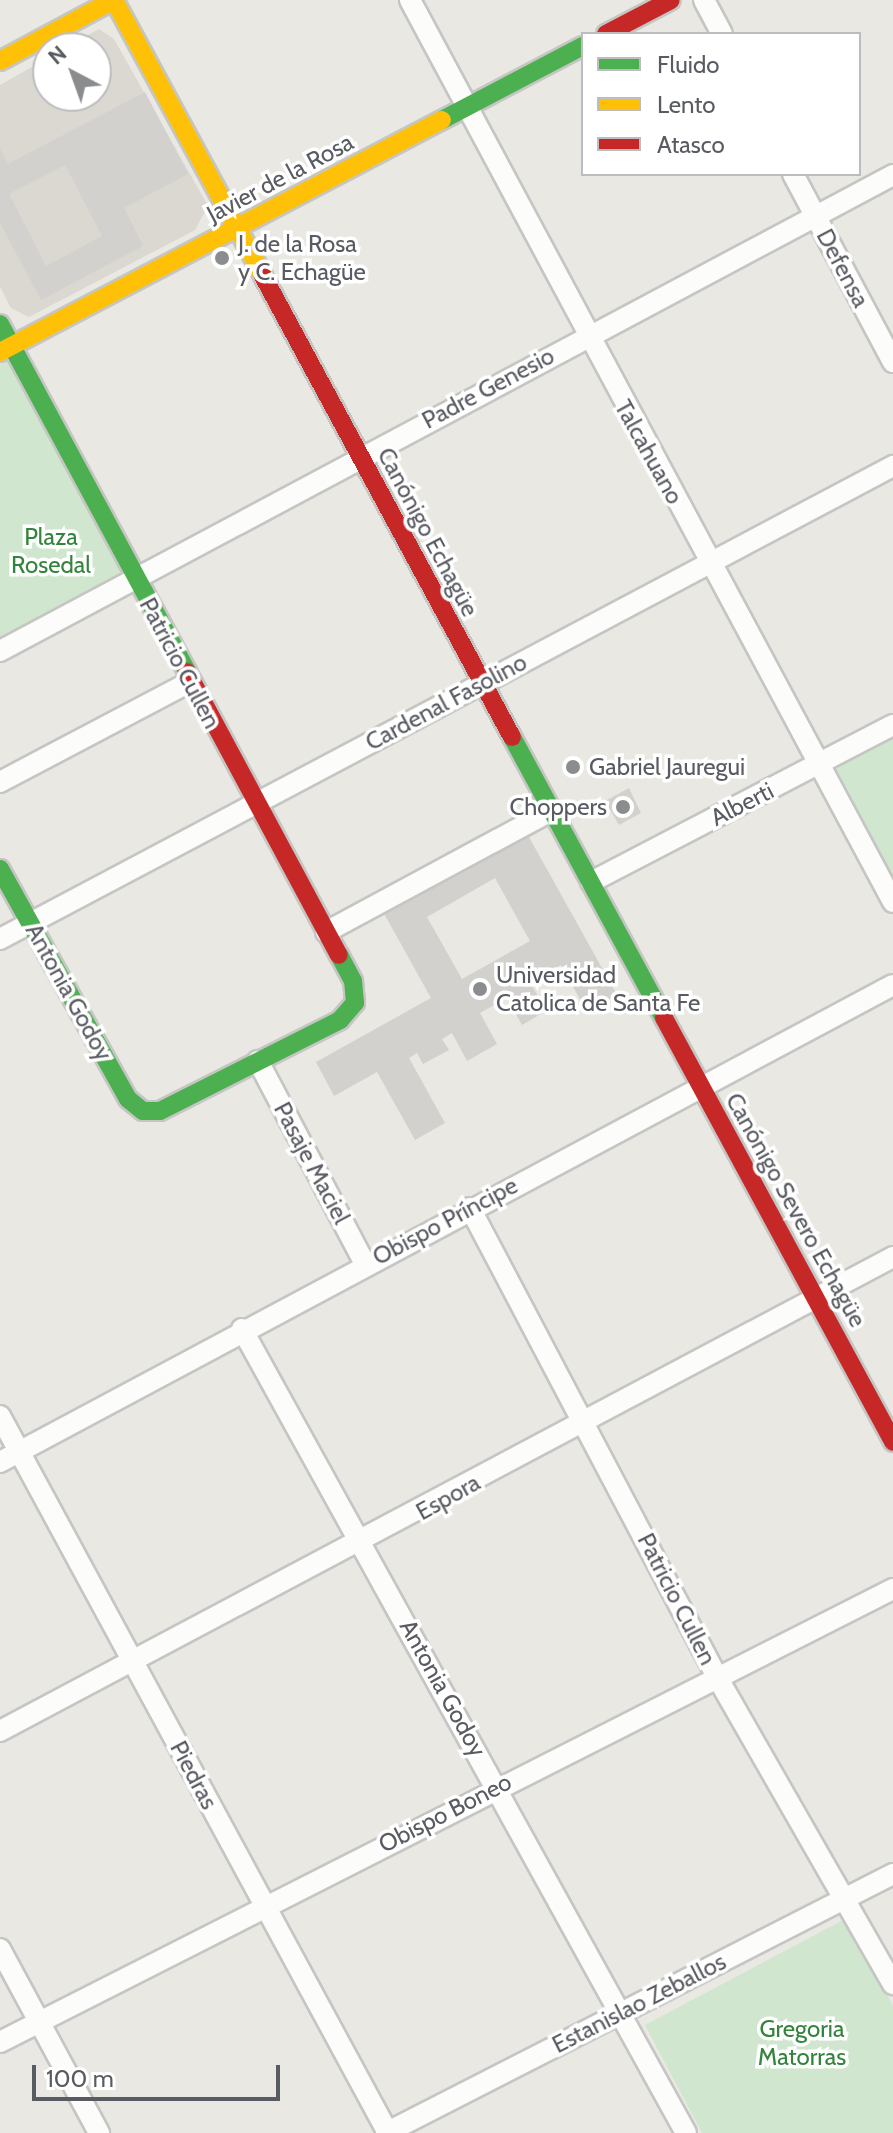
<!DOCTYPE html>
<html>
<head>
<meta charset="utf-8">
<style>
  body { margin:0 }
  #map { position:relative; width:893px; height:2133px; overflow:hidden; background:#e9e8e2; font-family:Cabin,sans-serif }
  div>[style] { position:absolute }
  .education>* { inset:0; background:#dad8d0 }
  .green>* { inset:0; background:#d0e6ce }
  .building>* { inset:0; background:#d2d1cd }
  .roads { filter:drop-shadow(2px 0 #c5c6c4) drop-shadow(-2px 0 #c5c6c4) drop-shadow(0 2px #c5c6c4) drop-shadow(0 -2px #c5c6c4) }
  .street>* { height:20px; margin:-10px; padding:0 10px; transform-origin:10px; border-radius:10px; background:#fcfcfb }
  .fast>* { height:18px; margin:-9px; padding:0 9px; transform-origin:9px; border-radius:9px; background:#4caf50 }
  .slow>* { height:18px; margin:-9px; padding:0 9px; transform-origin:9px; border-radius:9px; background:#ffc107 }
  .jam>* { height:18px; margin:-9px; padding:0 9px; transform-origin:9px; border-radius:9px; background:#c62828 }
  .dots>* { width:22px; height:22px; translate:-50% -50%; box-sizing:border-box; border:4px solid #fff; border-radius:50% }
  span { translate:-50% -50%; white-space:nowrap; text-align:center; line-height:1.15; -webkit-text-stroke:7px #fff; paint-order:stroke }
  .street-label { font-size:24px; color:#585b61 }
  .poi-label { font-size:24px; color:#585b61 }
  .left { translate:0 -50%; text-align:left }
  .right { translate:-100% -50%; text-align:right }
  .park-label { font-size:24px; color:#34843d }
  .legend { position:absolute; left:581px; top:32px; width:280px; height:144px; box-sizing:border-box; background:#fff; border:2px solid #bcbdc0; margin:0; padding:10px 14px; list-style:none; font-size:24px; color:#585b61 }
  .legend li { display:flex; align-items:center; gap:16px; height:40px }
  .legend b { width:40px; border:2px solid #bcbdc0 }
  .north { position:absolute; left:32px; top:32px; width:80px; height:80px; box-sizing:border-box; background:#fff; border:2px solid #bcbdc0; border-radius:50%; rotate:319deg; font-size:22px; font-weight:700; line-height:32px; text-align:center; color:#585b61 }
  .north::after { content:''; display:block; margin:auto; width:28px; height:36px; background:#8b8c8e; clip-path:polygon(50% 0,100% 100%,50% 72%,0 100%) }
  .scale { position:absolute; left:32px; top:2065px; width:248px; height:36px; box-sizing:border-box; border:4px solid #585b61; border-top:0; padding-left:10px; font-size:24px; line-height:28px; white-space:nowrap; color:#585b61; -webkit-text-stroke:6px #fff; paint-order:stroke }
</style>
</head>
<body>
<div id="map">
  <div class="education">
    <i style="clip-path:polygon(99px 29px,114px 39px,208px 206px,195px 230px,29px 317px,11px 308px,0 287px,0 85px,48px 58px,48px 96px,96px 96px,96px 48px,65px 48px)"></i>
  </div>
  <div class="green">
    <i style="clip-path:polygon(8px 360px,121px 573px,0 639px,0 364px)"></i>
    <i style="clip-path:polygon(893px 737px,893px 878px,834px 769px)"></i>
    <i style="clip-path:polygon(847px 1918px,893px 2006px,893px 2133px,702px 2133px,645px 2025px)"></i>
  </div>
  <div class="building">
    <i style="clip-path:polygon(evenodd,145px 92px,188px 174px,124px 208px,143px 246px,41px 300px,0 223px,0 149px,8px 164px,145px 92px,65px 165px,102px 236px,46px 266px,9px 194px,65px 165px)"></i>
    <i style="clip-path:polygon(629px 788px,641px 813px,619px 825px,605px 801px)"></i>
    <i style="clip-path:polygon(evenodd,524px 828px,617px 995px,587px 1012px,561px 965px,530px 982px,546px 1011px,522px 1025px,507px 998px,480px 1013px,497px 1044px,467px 1061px,452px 1033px,442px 1039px,449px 1050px,423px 1064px,417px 1053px,409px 1058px,445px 1123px,415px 1140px,377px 1072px,334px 1096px,316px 1062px,431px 998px,381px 908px,524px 828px,495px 878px,530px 941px,462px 979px,427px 917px,495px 878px)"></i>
  </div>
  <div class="roads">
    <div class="street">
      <i style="left:410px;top:0;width:1023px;rotate:61.83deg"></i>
      <i style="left:704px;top:0;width:38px;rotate:62deg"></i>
      <i style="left:793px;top:174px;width:213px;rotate:62deg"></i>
      <i style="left:0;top:651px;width:1012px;rotate:-28.06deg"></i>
      <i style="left:0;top:782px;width:215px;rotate:-27.8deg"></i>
      <i style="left:591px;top:882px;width:340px;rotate:-27.5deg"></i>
      <i style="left:326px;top:932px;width:255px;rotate:-28.3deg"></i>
      <i style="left:0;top:939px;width:1011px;rotate:-27.91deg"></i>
      <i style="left:258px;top:1061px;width:229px;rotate:62.2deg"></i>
      <i style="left:470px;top:1208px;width:530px;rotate:62.23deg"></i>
      <i style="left:717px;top:1677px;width:354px;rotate:60.2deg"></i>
      <i style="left:242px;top:1329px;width:918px;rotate:61.09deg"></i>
      <i style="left:0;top:1416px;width:815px;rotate:61.58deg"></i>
      <i style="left:0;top:1462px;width:1012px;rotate:-28.11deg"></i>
      <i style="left:0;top:1731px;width:1011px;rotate:-27.96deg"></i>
      <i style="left:0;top:1949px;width:209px;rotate:61.7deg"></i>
      <i style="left:0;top:2042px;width:1001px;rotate:-26.9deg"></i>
      <i style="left:386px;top:2133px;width:569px;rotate:-27.06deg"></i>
    </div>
    <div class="fast">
      <i style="left:442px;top:120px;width:159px;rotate:-27.7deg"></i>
      <i style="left:0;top:324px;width:395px;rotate:61.7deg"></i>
      <i style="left:512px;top:737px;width:319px;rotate:61.6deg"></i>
      <i style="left:0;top:869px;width:263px;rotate:60.9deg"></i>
      <i style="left:128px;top:1099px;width:19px;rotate:39deg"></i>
      <i style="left:143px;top:1111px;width:17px"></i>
      <i style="left:160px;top:1111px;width:202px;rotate:-26.8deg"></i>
      <i style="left:340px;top:1020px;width:23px;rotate:-49deg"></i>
      <i style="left:355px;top:1003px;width:22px;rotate:-95deg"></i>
      <i style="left:353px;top:981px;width:30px;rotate:-118deg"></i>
    </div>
    <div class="slow">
      <i style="left:0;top:61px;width:129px;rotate:-28.2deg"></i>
      <i style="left:114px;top:0;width:314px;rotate:61.6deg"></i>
      <i style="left:0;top:352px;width:499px;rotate:-27.7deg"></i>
    </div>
    <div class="jam">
      <i style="left:606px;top:34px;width:73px;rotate:-27.6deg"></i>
      <i style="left:263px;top:276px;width:524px;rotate:61.63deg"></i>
      <i style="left:187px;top:672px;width:321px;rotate:61.8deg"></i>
      <i style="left:664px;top:1018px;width:482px;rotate:61.6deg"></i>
    </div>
  </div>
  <div class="dots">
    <i style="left:222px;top:258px;background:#8b8c8e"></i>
    <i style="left:573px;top:767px;background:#8b8c8e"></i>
    <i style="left:623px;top:807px;background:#8b8c8e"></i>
    <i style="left:480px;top:989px;background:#8b8c8e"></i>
  </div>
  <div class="street-label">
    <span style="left:280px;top:178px;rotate:-28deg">Javier de la Rosa</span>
    <span style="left:843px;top:268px;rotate:62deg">Defensa</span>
    <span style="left:488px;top:388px;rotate:-28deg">Padre Genesio</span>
    <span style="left:649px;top:452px;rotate:61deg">Talcahuano</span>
    <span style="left:428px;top:532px;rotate:62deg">Canónigo Echagüe</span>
    <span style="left:180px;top:663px;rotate:62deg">Patricio Cullen</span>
    <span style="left:446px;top:702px;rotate:-28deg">Cardenal Fasolino</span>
    <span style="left:742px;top:804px;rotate:-27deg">Alberti</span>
    <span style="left:69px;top:992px;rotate:61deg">Antonia Godoy</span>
    <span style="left:312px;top:1163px;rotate:62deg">Pasaje Maciel</span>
    <span style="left:796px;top:1210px;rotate:61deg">Canónigo Severo Echagüe</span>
    <span style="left:445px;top:1221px;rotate:-28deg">Obispo Príncipe</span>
    <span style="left:448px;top:1497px;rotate:-29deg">Espora</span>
    <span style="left:677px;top:1599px;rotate:63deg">Patricio Cullen</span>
    <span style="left:443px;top:1688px;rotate:61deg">Antonia Godoy</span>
    <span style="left:194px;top:1775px;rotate:62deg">Piedras</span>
    <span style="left:445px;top:1813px;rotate:-27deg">Obispo Boneo</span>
    <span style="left:639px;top:2003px;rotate:-27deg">Estanislao Zeballos</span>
  </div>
  <div class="poi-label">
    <span class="left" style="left:238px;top:258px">J. de la Rosa<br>y C. Echagüe</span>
    <span class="left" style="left:589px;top:767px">Gabriel Jauregui</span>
    <span class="right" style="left:607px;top:807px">Choppers</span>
    <span class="left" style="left:496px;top:989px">Universidad<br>Catolica de Santa Fe</span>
  </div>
  <div class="park-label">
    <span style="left:51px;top:551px">Plaza<br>Rosedal</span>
    <span style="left:802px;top:2043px">Gregoria<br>Matorras</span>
  </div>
  <ul class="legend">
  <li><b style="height:10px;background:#4caf50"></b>Fluido</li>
  <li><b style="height:10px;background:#ffc107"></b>Lento</li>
  <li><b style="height:10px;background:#c62828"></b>Atasco</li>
  </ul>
  <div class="north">N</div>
  <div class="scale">100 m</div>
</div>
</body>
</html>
